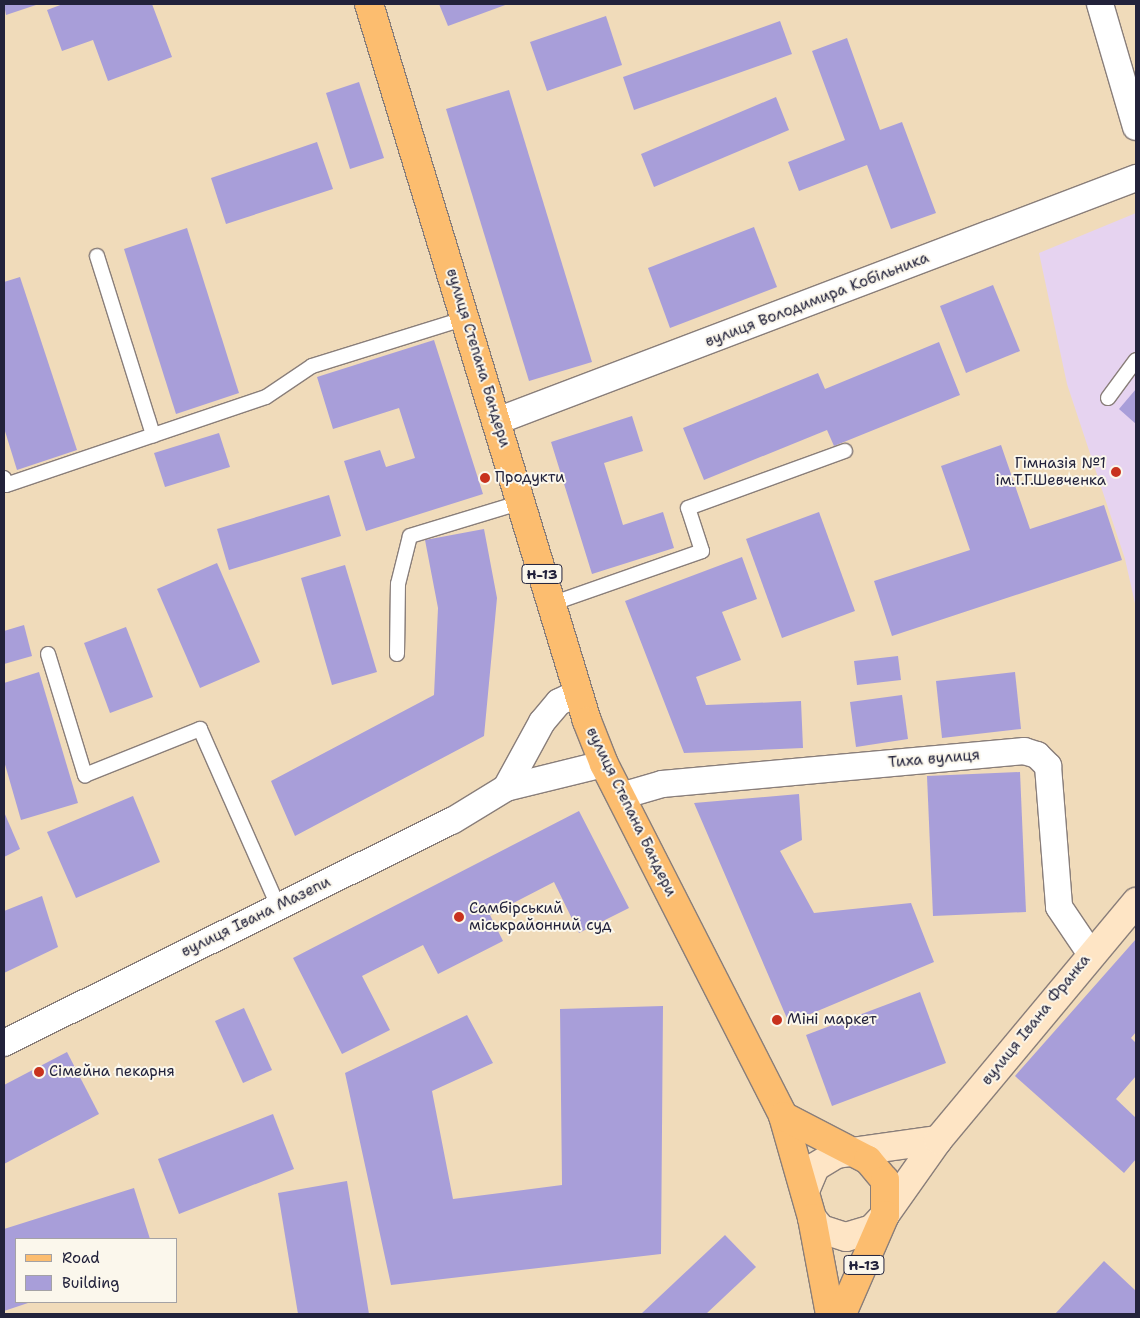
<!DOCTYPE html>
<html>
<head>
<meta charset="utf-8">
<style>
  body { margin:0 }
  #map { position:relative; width:1140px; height:1318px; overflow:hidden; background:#f0dbba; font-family:"Shantell Sans",sans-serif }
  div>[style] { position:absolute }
  .built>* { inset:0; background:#e6d3f0 }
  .building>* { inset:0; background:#a89ed9 }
  .roads { filter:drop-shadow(1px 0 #897e7a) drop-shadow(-1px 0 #897e7a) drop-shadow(0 1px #897e7a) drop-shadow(0 -1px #897e7a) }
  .service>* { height:14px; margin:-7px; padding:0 7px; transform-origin:7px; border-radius:7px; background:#fff }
  .minor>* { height:26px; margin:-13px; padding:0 13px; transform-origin:13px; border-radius:13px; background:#fff }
  .secondary>* { height:28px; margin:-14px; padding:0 14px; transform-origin:14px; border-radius:14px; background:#fee5c5 }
  .primary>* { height:28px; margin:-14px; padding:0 14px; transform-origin:14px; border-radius:14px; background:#fcbd6f }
  .dots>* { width:14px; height:14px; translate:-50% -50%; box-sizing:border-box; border:2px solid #fbf7ec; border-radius:50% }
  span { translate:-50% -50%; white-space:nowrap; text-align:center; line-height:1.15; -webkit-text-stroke:4px #fbf7ec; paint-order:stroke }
  .shield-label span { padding:1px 4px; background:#fbf7ec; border:1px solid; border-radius:4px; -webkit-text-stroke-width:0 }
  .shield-label { font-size:14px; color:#22223b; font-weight:700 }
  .street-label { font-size:15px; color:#22223b }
  .poi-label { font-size:15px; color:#22223b }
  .right { translate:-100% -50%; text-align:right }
  .left { translate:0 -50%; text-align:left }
  .frame { position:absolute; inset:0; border:5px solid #22223b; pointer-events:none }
  .legend { position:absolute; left:15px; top:1238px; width:162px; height:65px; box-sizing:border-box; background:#fbf7ec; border:1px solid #a4a2a5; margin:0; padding:6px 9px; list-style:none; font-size:15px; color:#22223b }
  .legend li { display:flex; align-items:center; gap:10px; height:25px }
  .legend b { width:25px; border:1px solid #a4a2a5 }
</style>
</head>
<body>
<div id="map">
  <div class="built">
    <i style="clip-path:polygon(1136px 213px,1136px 608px,1125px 559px,1067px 384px,1039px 253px)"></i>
  </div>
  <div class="building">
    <i style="clip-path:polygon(4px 4px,39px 4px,6px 15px)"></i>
    <i style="clip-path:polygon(63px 4px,152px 4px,172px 57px,108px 81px,93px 40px,62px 51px,47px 10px)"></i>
    <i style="clip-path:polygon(439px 4px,508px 4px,448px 26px)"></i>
    <i style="clip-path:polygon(606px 16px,622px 65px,547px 91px,530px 42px)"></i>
    <i style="clip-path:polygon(780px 21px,792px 54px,634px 110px,623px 77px)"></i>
    <i style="clip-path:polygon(847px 38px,880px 130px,902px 122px,936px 213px,891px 229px,867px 165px,799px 191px,788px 162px,845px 140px,812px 51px)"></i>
    <i style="clip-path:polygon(359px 82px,384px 158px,350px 169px,326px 93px)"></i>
    <i style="clip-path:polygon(509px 90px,592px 362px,529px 381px,446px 109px)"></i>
    <i style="clip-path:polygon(776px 97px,789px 130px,654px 187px,641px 154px)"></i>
    <i style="clip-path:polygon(317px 142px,333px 189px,226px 224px,211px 178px)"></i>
    <i style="clip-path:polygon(754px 227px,777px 287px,670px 328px,648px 268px)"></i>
    <i style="clip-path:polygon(187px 228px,239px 393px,176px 414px,124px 249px)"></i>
    <i style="clip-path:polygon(20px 277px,77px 450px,17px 470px,4px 428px,4px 282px)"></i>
    <i style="clip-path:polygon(993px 285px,1020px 351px,966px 373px,940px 306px)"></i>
    <i style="clip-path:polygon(434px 340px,483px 494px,366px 531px,344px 461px,380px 450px,386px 467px,415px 458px,399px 408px,333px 429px,317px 377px)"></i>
    <i style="clip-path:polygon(939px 342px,960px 395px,834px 446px,827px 430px,704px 480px,683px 428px,818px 373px,825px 389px)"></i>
    <i style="clip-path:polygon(1136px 389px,1136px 424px,1119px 409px)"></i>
    <i style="clip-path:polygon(632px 416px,643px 451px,604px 463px,623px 525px,663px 512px,674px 548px,592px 574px,551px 442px)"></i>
    <i style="clip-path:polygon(219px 433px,230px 467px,165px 487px,154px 453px)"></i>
    <i style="clip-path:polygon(1001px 445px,1030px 529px,1104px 505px,1122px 560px,892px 636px,874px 581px,970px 550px,941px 466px)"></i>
    <i style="clip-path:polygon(329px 495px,341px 536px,229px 570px,217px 529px)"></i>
    <i style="clip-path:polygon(819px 512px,855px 611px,782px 638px,746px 539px)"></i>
    <i style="clip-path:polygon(484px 529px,497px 598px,484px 736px,295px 836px,271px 781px,434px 695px,438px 608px,425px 540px)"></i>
    <i style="clip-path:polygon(742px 557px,757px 599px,722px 612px,741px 660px,696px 677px,706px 705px,801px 701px,803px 748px,684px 753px,625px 601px)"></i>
    <i style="clip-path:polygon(217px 563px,260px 662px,200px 688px,157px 589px)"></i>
    <i style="clip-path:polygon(345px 565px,377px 672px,332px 685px,301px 578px)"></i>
    <i style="clip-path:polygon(24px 625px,32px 656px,4px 664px,4px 631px)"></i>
    <i style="clip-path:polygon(126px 627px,153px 697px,110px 713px,84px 643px)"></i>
    <i style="clip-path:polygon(898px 656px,901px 680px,857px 685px,854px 661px)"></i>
    <i style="clip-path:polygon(39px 672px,78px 803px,21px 820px,4px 761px,4px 683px)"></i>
    <i style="clip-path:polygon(1015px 672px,1021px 729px,942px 738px,936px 681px)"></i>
    <i style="clip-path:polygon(902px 695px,908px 739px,856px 747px,850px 702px)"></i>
    <i style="clip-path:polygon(1020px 772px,1026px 912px,933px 916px,927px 776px)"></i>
    <i style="clip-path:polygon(799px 794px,802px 840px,780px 851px,814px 913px,911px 903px,934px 962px,789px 1023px,694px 803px)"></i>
    <i style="clip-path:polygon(133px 796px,160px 862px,76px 898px,47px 832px)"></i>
    <i style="clip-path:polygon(579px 811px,629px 908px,579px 933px,554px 882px,490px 915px,503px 941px,438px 974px,423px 945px,362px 976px,390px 1030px,342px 1054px,293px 958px)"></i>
    <i style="clip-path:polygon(4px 812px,20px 849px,4px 857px)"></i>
    <i style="clip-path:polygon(42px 896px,58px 947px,4px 973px,4px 911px)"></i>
    <i style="clip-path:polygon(1136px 939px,1136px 1032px,1131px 1038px,1136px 1043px,1136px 1076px,1116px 1099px,1136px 1118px,1136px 1159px,1124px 1173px,1015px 1076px)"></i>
    <i style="clip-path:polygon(920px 992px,946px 1063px,832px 1106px,806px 1035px)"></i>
    <i style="clip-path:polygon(663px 1006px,661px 1254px,391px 1285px,345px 1073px,467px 1015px,493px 1063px,432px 1091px,453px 1199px,562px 1185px,560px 1009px)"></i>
    <i style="clip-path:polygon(244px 1008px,272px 1070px,243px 1083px,215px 1021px)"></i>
    <i style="clip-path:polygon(67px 1052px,99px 1114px,4px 1164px,4px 1085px)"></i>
    <i style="clip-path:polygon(273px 1114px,294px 1169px,179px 1214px,158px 1159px)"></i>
    <i style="clip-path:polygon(347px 1181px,369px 1314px,298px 1314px,278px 1193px)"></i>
    <i style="clip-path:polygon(134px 1188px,150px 1239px,16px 1239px,16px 1302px,31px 1302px,4px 1311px,4px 1229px)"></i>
    <i style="clip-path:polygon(725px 1235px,756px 1267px,706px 1314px,641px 1314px)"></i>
    <i style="clip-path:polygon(1104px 1261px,1136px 1291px,1136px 1314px,1055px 1314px)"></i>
  </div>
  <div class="roads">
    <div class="service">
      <i style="left:97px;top:256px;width:188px;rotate:72.6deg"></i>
      <i style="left:1108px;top:398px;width:47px;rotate:-53.6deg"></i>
      <i style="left:4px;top:478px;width:7px;rotate:74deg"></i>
      <i style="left:6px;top:485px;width:274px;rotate:-18.7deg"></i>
      <i style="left:266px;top:397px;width:55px;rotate:-34deg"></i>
      <i style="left:312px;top:366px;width:161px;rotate:-17.3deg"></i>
      <i style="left:551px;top:604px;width:160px;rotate:-19.3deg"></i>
      <i style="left:702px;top:551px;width:45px;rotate:-108deg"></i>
      <i style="left:688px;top:508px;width:167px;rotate:-20deg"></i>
      <i style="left:48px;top:654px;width:127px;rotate:73deg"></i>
      <i style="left:85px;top:775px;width:124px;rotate:-21.8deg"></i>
      <i style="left:200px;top:729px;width:193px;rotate:66.2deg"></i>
      <i style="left:397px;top:654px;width:70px;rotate:-89.2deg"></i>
      <i style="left:398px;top:584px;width:49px;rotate:-76deg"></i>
      <i style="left:410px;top:536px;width:117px;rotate:-16.9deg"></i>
    </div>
    <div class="minor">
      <i style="left:1100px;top:4px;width:128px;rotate:73.7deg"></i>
      <i style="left:497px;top:421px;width:684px;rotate:-20.82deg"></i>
      <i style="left:506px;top:788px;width:75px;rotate:-61.4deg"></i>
      <i style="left:542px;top:722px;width:26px;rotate:-50deg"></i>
      <i style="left:559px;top:702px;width:21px;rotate:-25deg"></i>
      <i style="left:621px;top:796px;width:43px;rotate:-16.3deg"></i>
      <i style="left:662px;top:784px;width:364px;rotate:-5.2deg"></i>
      <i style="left:1024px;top:751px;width:14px;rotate:17deg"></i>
      <i style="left:1037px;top:755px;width:16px;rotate:45deg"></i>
      <i style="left:1048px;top:766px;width:141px;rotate:85.5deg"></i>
      <i style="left:1059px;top:907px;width:55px;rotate:56deg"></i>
      <i style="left:4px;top:1043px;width:500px;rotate:-26.4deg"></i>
      <i style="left:452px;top:821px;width:63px;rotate:-31.4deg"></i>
      <i style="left:506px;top:788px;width:101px;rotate:-13.8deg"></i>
    </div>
    <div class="secondary">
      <i style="left:805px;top:1191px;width:26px;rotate:-67deg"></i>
      <i style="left:815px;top:1167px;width:26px;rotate:-31deg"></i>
      <i style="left:837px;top:1154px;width:102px;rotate:-7.9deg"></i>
      <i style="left:812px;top:1218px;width:14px;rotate:51deg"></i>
      <i style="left:821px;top:1229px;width:26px;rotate:18deg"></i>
      <i style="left:846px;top:1237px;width:27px;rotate:-17deg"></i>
      <i style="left:872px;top:1229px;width:19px;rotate:-47deg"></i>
      <i style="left:885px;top:1215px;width:92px;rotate:-54.8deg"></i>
      <i style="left:938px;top:1140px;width:310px;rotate:-50.2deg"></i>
    </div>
    <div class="primary">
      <i style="left:369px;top:4px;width:749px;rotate:73.09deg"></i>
      <i style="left:587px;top:721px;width:46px;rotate:68.4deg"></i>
      <i style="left:604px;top:764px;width:395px;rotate:63deg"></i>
      <i style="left:783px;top:1116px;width:106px;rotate:74.1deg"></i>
      <i style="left:812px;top:1218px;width:98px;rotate:79.4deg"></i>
      <i style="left:783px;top:1116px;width:96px;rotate:27.4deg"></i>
      <i style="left:868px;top:1160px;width:26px;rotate:50deg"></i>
      <i style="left:885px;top:1180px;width:35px;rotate:90deg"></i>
      <i style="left:885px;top:1215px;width:108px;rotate:113.5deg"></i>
    </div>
  </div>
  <div class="dots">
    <i style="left:1116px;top:472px;background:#c8321e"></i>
    <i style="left:485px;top:478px;background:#c8321e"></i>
    <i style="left:459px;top:917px;background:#c8321e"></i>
    <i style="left:777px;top:1020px;background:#c8321e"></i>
    <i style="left:39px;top:1072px;background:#c8321e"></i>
  </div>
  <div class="shield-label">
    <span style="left:542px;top:574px">Н-13</span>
    <span style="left:864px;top:1265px">Н-13</span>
  </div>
  <div class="street-label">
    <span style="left:817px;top:300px;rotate:-21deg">вулиця Володимира Кобільника</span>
    <span style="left:478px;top:358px;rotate:73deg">вулиця Степана Бандери</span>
    <span style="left:934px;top:759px;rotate:-5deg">Тиха вулиця</span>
    <span style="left:631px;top:812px;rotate:64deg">вулиця Степана Бандери</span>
    <span style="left:256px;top:917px;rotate:-26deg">вулиця Івана Мазепи</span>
    <span style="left:1036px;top:1020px;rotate:-51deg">вулиця Івана Франка</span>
  </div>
  <div class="poi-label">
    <span class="right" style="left:1106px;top:472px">Гімназія №1<br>ім.Т.Г.Шевченка</span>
    <span class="left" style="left:495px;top:478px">Продукти</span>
    <span class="left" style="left:469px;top:917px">Самбірський<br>міськрайонний суд</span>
    <span class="left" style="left:787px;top:1020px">Міні маркет</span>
    <span class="left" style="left:49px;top:1072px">Сімейна пекарня</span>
  </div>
  <div class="frame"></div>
  <ul class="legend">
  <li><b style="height:6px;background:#fcbd6f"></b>Road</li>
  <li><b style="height:14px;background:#a89ed9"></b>Building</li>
  </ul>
</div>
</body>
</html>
